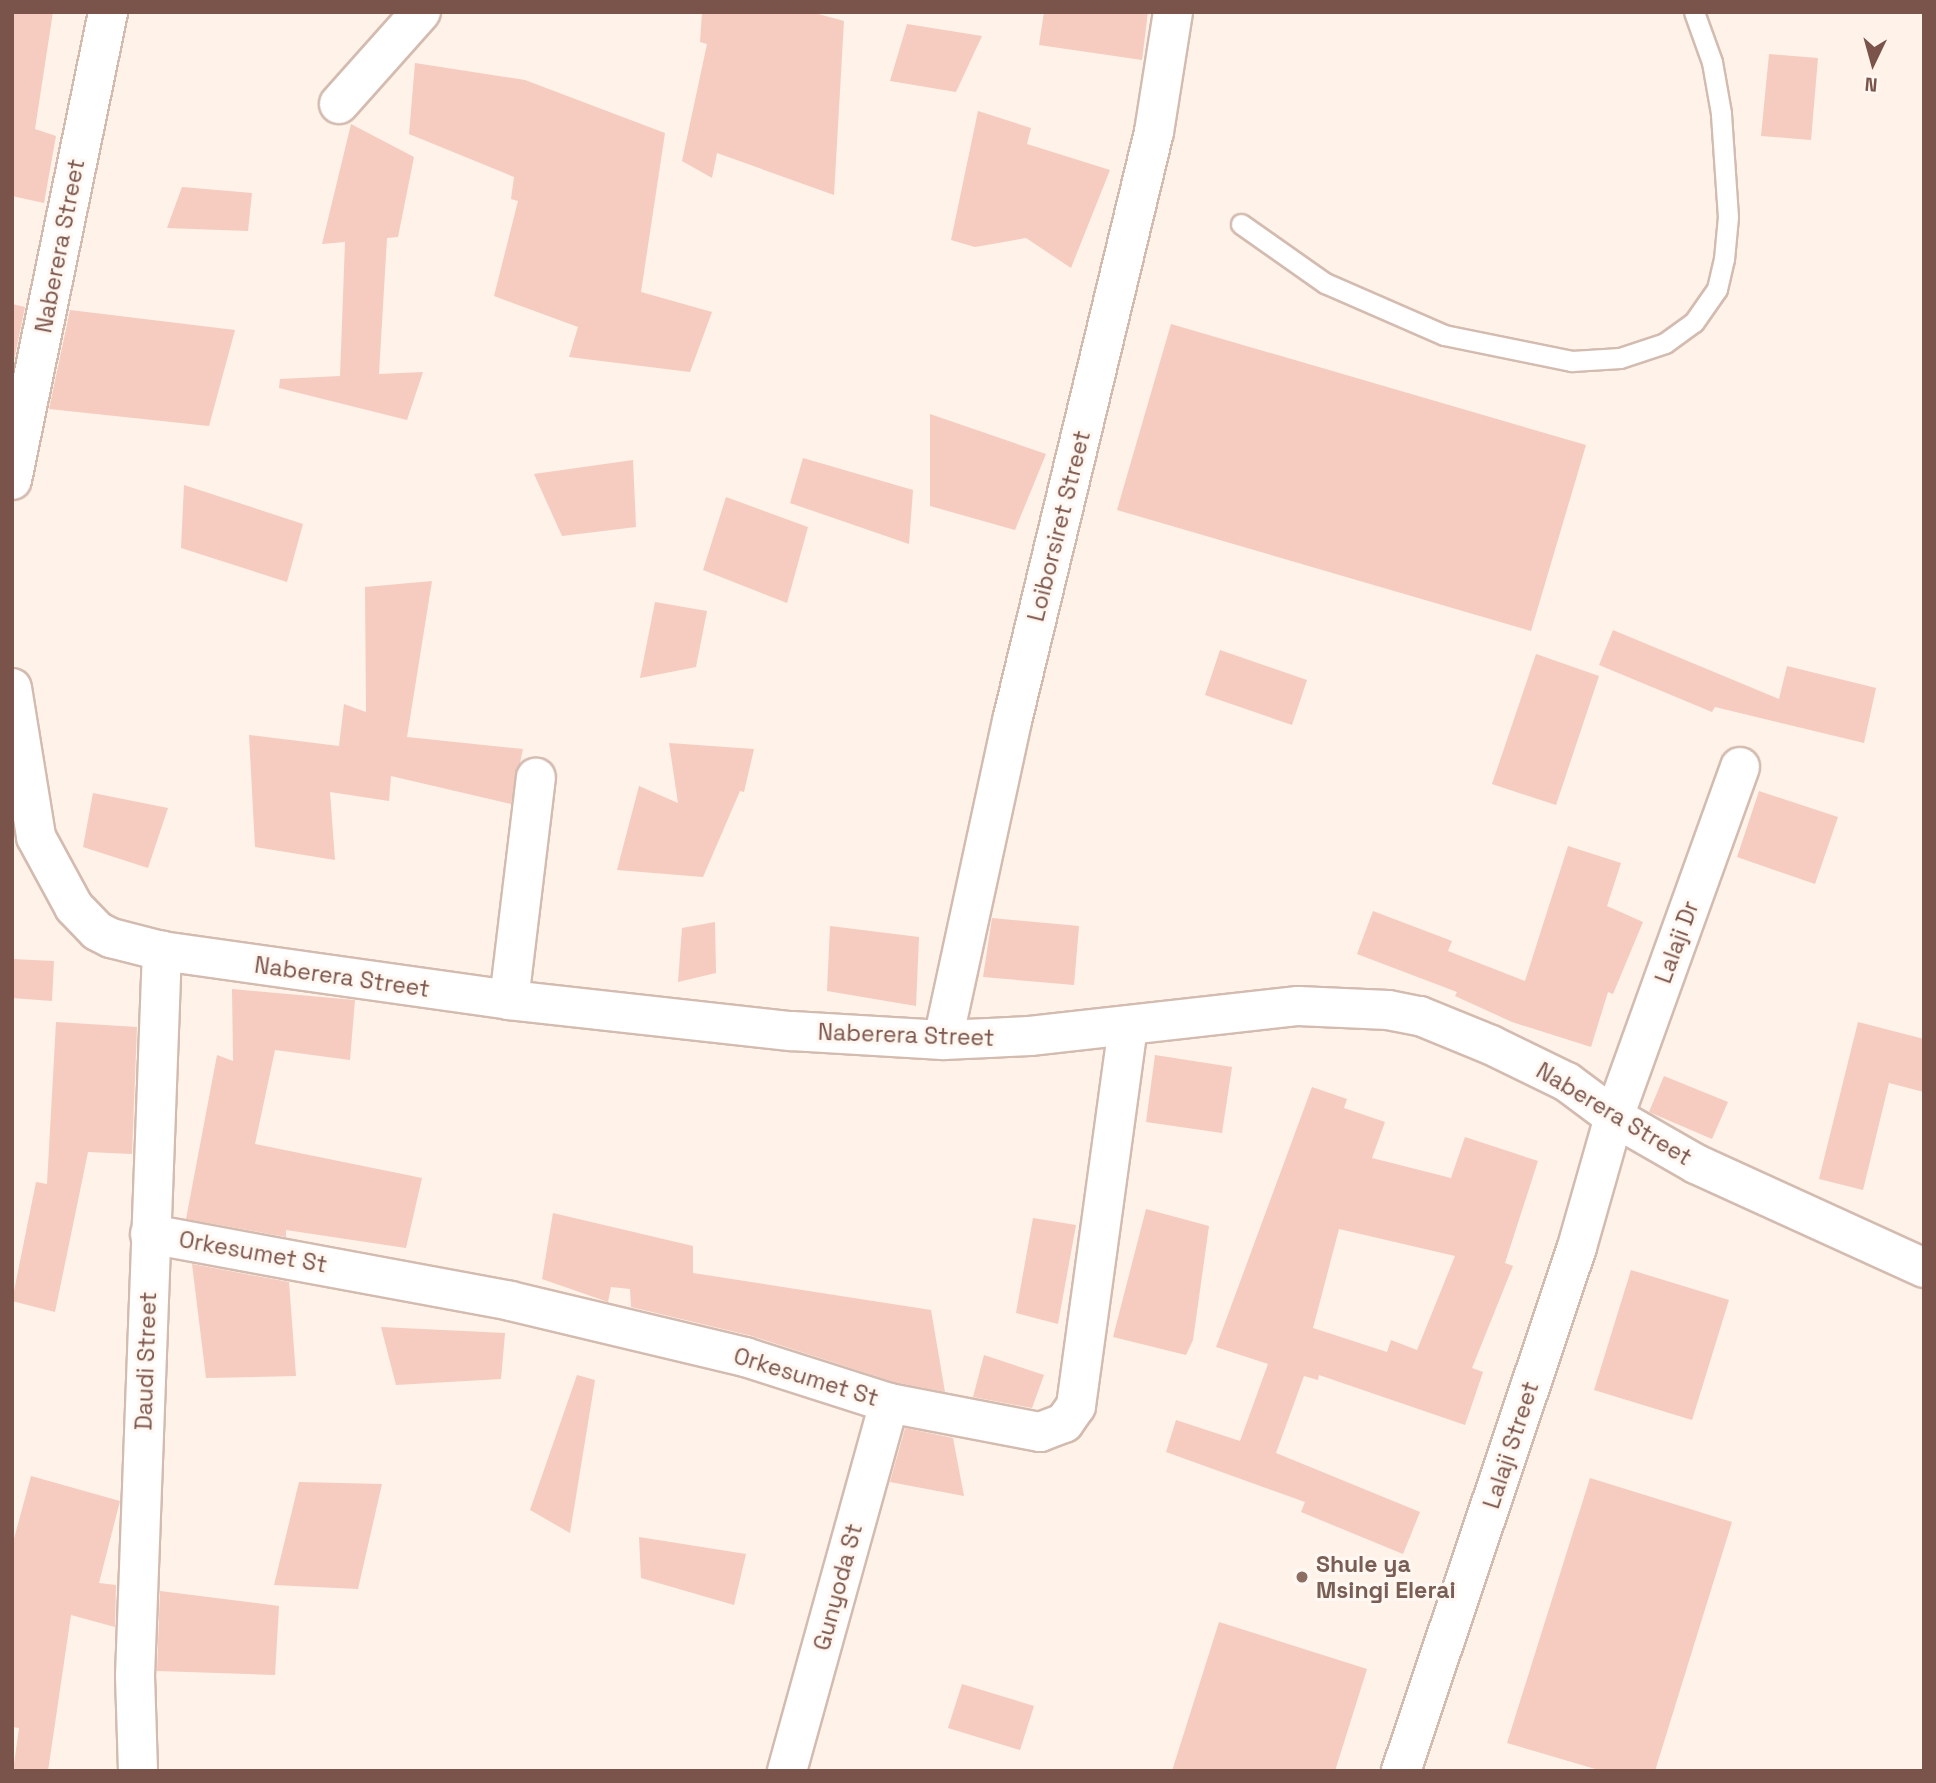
<!DOCTYPE html>
<html>
<head>
<meta charset="utf-8">
<style>
  body { margin:0 }
  #map { position:relative; width:1936px; height:1783px; overflow:hidden; background:#fef2e9; font-family:"Space Grotesk",sans-serif }
  div>[style] { position:absolute }
  .building>* { inset:0; background:#f5ccbf }
  .roads { filter:drop-shadow(2px 0 #d4bbb0) drop-shadow(-2px 0 #d4bbb0) drop-shadow(0 2px #d4bbb0) drop-shadow(0 -2px #d4bbb0) }
  .service>* { height:19px; margin:-9.5px; padding:0 9.5px; transform-origin:9.5px; border-radius:9.5px; background:#fff }
  .minor>* { height:38px; margin:-19px; padding:0 19px; transform-origin:19px; border-radius:19px; background:#fff }
  .dots>* { width:19px; height:19px; translate:-50% -50%; box-sizing:border-box; border:4px solid #fff7f1; border-radius:50% }
  span { translate:-50% -50%; white-space:nowrap; text-align:center; line-height:1.15; -webkit-text-stroke:6px #fff7f1; paint-order:stroke }
  .street-label { font-size:23px; color:#7a544a }
  .education-label { font-size:23px; color:#785e54; font-weight:700 }
  .left { translate:0 -50%; text-align:left }
  .frame { position:absolute; inset:0; border:14px solid #7a544a; pointer-events:none }
  .north { position:absolute; left:1838px; top:28px; width:70px; height:70px; -webkit-text-stroke:5px #fff7f1; paint-order:stroke; rotate:185deg; font-size:19px; font-weight:700; line-height:28px; text-align:center; color:#7a544a }
  .north::after { content:''; display:block; margin:auto; width:24px; height:32px; background:#7a544a; clip-path:polygon(50% 0,100% 100%,50% 72%,0 100%) }
</style>
</head>
<body>
<div id="map">
  <div class="building">
    <i style="clip-path:polygon(12px 12px,53px 12px,35px 129px,56px 136px,44px 203px,12px 196px)"></i>
    <i style="clip-path:polygon(702px 12px,811px 12px,844px 21px,834px 195px,717px 153px,712px 178px,682px 161px,707px 44px,700px 42px)"></i>
    <i style="clip-path:polygon(1044px 12px,1148px 12px,1142px 60px,1039px 45px)"></i>
    <i style="clip-path:polygon(907px 24px,982px 36px,956px 92px,890px 81px)"></i>
    <i style="clip-path:polygon(1769px 54px,1818px 58px,1811px 140px,1761px 136px)"></i>
    <i style="clip-path:polygon(415px 63px,525px 80px,665px 133px,641px 292px,712px 312px,690px 372px,569px 357px,578px 327px,494px 296px,518px 201px,511px 199px,514px 177px,409px 134px)"></i>
    <i style="clip-path:polygon(978px 111px,1031px 128px,1027px 144px,1110px 170px,1071px 268px,1026px 238px,975px 247px,951px 240px)"></i>
    <i style="clip-path:polygon(351px 124px,414px 157px,398px 237px,387px 238px,379px 374px,423px 372px,407px 420px,279px 388px,280px 379px,340px 376px,345px 242px,322px 244px)"></i>
    <i style="clip-path:polygon(182px 187px,252px 193px,248px 231px,167px 228px)"></i>
    <i style="clip-path:polygon(12px 304px,25px 307px,12px 370px)"></i>
    <i style="clip-path:polygon(70px 310px,235px 330px,209px 426px,49px 409px)"></i>
    <i style="clip-path:polygon(1171px 324px,1586px 445px,1531px 631px,1117px 510px)"></i>
    <i style="clip-path:polygon(930px 414px,1046px 454px,1015px 530px,930px 506px)"></i>
    <i style="clip-path:polygon(803px 458px,913px 490px,909px 544px,790px 503px)"></i>
    <i style="clip-path:polygon(633px 460px,636px 527px,562px 536px,534px 474px)"></i>
    <i style="clip-path:polygon(184px 485px,303px 524px,287px 582px,181px 548px)"></i>
    <i style="clip-path:polygon(726px 497px,808px 527px,787px 603px,703px 570px)"></i>
    <i style="clip-path:polygon(432px 581px,407px 737px,523px 749px,511px 804px,391px 776px,389px 801px,330px 792px,335px 860px,255px 847px,249px 735px,339px 746px,344px 704px,366px 712px,365px 587px)"></i>
    <i style="clip-path:polygon(655px 602px,707px 611px,696px 667px,640px 678px)"></i>
    <i style="clip-path:polygon(1613px 630px,1779px 699px,1787px 666px,1876px 688px,1864px 743px,1715px 707px,1712px 712px,1599px 665px)"></i>
    <i style="clip-path:polygon(1220px 650px,1307px 680px,1292px 725px,1205px 695px)"></i>
    <i style="clip-path:polygon(1536px 654px,1599px 676px,1556px 805px,1492px 784px)"></i>
    <i style="clip-path:polygon(669px 743px,754px 749px,744px 792px,740px 791px,703px 877px,617px 870px,639px 786px,678px 803px)"></i>
    <i style="clip-path:polygon(1759px 791px,1838px 817px,1815px 884px,1737px 857px)"></i>
    <i style="clip-path:polygon(93px 793px,168px 808px,148px 868px,83px 847px)"></i>
    <i style="clip-path:polygon(1568px 846px,1621px 863px,1607px 906px,1643px 922px,1613px 994px,1608px 992px,1591px 1047px,1512px 1022px,1455px 996px,1457px 992px,1357px 954px,1373px 911px,1452px 941px,1448px 951px,1525px 981px)"></i>
    <i style="clip-path:polygon(992px 918px,1079px 926px,1074px 985px,983px 977px)"></i>
    <i style="clip-path:polygon(715px 922px,716px 973px,678px 982px,682px 928px)"></i>
    <i style="clip-path:polygon(830px 926px,919px 937px,916px 1006px,827px 991px)"></i>
    <i style="clip-path:polygon(12px 959px,54px 961px,52px 1001px,12px 998px)"></i>
    <i style="clip-path:polygon(232px 989px,355px 1000px,350px 1060px,275px 1050px,255px 1144px,422px 1178px,406px 1248px,286px 1230px,286px 1237px,186px 1219px,217px 1055px,233px 1061px)"></i>
    <i style="clip-path:polygon(56px 1022px,137px 1027px,132px 1154px,88px 1152px,55px 1312px,12px 1301px,36px 1182px,47px 1184px)"></i>
    <i style="clip-path:polygon(1858px 1022px,1924px 1039px,1924px 1092px,1889px 1083px,1863px 1190px,1819px 1179px)"></i>
    <i style="clip-path:polygon(1155px 1055px,1232px 1067px,1222px 1133px,1146px 1122px)"></i>
    <i style="clip-path:polygon(1664px 1076px,1728px 1102px,1712px 1139px,1649px 1112px)"></i>
    <i style="clip-path:polygon(evenodd,1312px 1087px,1347px 1099px,1344px 1108px,1385px 1122px,1372px 1158px,1451px 1178px,1465px 1137px,1538px 1161px,1505px 1263px,1513px 1266px,1472px 1368px,1483px 1372px,1465px 1425px,1319px 1375px,1318px 1380px,1304px 1376px,1276px 1453px,1420px 1512px,1403px 1554px,1301px 1512px,1305px 1502px,1166px 1452px,1176px 1420px,1240px 1441px,1268px 1364px,1216px 1347px,1312px 1087px,1339px 1229px,1455px 1256px,1417px 1350px,1391px 1340px,1387px 1352px,1313px 1328px,1339px 1229px)"></i>
    <i style="clip-path:polygon(1146px 1209px,1209px 1226px,1193px 1340px,1186px 1355px,1113px 1337px)"></i>
    <i style="clip-path:polygon(553px 1213px,693px 1246px,693px 1273px,931px 1310px,945px 1392px,894px 1382px,752px 1336px,631px 1307px,630px 1289px,611px 1287px,608px 1302px,542px 1279px)"></i>
    <i style="clip-path:polygon(1033px 1218px,1076px 1225px,1058px 1324px,1016px 1313px)"></i>
    <i style="clip-path:polygon(192px 1264px,289px 1282px,296px 1376px,206px 1378px)"></i>
    <i style="clip-path:polygon(1631px 1270px,1729px 1300px,1692px 1420px,1594px 1390px)"></i>
    <i style="clip-path:polygon(381px 1327px,505px 1333px,501px 1379px,396px 1385px)"></i>
    <i style="clip-path:polygon(984px 1355px,1044px 1375px,1032px 1408px,973px 1397px)"></i>
    <i style="clip-path:polygon(577px 1375px,595px 1380px,570px 1533px,530px 1510px)"></i>
    <i style="clip-path:polygon(905px 1428px,953px 1438px,964px 1496px,890px 1482px)"></i>
    <i style="clip-path:polygon(31px 1476px,120px 1501px,99px 1583px,116px 1585px,115px 1627px,71px 1615px,48px 1771px,13px 1771px,19px 1728px,12px 1727px,12px 1546px)"></i>
    <i style="clip-path:polygon(1590px 1478px,1732px 1522px,1655px 1771px,1602px 1771px,1507px 1743px)"></i>
    <i style="clip-path:polygon(299px 1482px,382px 1484px,358px 1589px,274px 1585px)"></i>
    <i style="clip-path:polygon(639px 1537px,746px 1554px,734px 1605px,641px 1578px)"></i>
    <i style="clip-path:polygon(160px 1591px,279px 1606px,275px 1675px,157px 1671px)"></i>
    <i style="clip-path:polygon(1219px 1622px,1367px 1669px,1335px 1771px,1172px 1771px)"></i>
    <i style="clip-path:polygon(962px 1684px,1034px 1706px,1020px 1750px,948px 1728px)"></i>
  </div>
  <div class="roads">
    <div class="service">
      <i style="left:1241px;top:224px;width:103px;rotate:35.1deg"></i>
      <i style="left:1325px;top:283px;width:130px;rotate:23.6deg"></i>
      <i style="left:1444px;top:335px;width:131px;rotate:11.5deg"></i>
      <i style="left:1572px;top:361px;width:48px;rotate:-3.6deg"></i>
      <i style="left:1620px;top:358px;width:47px;rotate:-18.4deg"></i>
      <i style="left:1665px;top:343px;width:36px;rotate:-36deg"></i>
      <i style="left:1694px;top:322px;width:40px;rotate:-55.1deg"></i>
      <i style="left:1717px;top:289px;width:31px;rotate:-77deg"></i>
      <i style="left:1724px;top:259px;width:42px;rotate:-84.6deg"></i>
      <i style="left:1728px;top:217px;width:104px;rotate:-93.9deg"></i>
      <i style="left:1721px;top:113px;width:52px;rotate:-100deg"></i>
      <i style="left:1712px;top:62px;width:53px;rotate:-109.8deg"></i>
    </div>
    <div class="minor">
      <i style="left:339px;top:104px;width:123px;rotate:-48.3deg"></i>
      <i style="left:12px;top:480px;width:478px;rotate:-78.4deg"></i>
      <i style="left:12px;top:688px;width:151px;rotate:80.8deg"></i>
      <i style="left:36px;top:837px;width:80px;rotate:61.5deg"></i>
      <i style="left:74px;top:907px;width:33px;rotate:46deg"></i>
      <i style="left:97px;top:931px;width:16px;rotate:27deg"></i>
      <i style="left:111px;top:938px;width:53px;rotate:14.3deg"></i>
      <i style="left:162px;top:951px;width:350px;rotate:8deg"></i>
      <i style="left:509px;top:1000px;width:285px;rotate:6.3deg"></i>
      <i style="left:792px;top:1031px;width:151px;rotate:3.4deg"></i>
      <i style="left:943px;top:1040px;width:87px;rotate:-2.6deg"></i>
      <i style="left:1030px;top:1036px;width:270px;rotate:-6.4deg"></i>
      <i style="left:1298px;top:1006px;width:90px;rotate:2.5deg"></i>
      <i style="left:1388px;top:1010px;width:33px;rotate:11deg"></i>
      <i style="left:1420px;top:1016px;width:77px;rotate:22.2deg"></i>
      <i style="left:1491px;top:1045px;width:85px;rotate:26deg"></i>
      <i style="left:1567px;top:1082px;width:59px;rotate:36.7deg"></i>
      <i style="left:1614px;top:1117px;width:95px;rotate:29.8deg"></i>
      <i style="left:1696px;top:1164px;width:251px;rotate:24.5deg"></i>
      <i style="left:509px;top:1000px;width:224px;rotate:-83.1deg"></i>
      <i style="left:943px;top:1040px;width:326px;rotate:-77.8deg"></i>
      <i style="left:1012px;top:721px;width:606px;rotate:-76.45deg"></i>
      <i style="left:1154px;top:132px;width:121px;rotate:-81deg"></i>
      <i style="left:150px;top:1234px;width:366px;rotate:10.5deg"></i>
      <i style="left:510px;top:1301px;width:242px;rotate:13.4deg"></i>
      <i style="left:745px;top:1357px;width:151px;rotate:17.7deg"></i>
      <i style="left:889px;top:1403px;width:154px;rotate:10.9deg"></i>
      <i style="left:1040px;top:1432px;width:26px;rotate:-21deg"></i>
      <i style="left:1064px;top:1423px;width:21px;rotate:-55deg"></i>
      <i style="left:1076px;top:1406px;width:384px;rotate:-82.2deg"></i>
      <i style="left:138px;top:1771px;width:95px;rotate:-91.8deg"></i>
      <i style="left:135px;top:1676px;width:726px;rotate:-87.87deg"></i>
      <i style="left:787px;top:1771px;width:382px;rotate:-74.5deg"></i>
      <i style="left:1401px;top:1771px;width:553px;rotate:-71.43deg"></i>
      <i style="left:1577px;top:1247px;width:135px;rotate:-74.1deg"></i>
      <i style="left:1614px;top:1117px;width:372px;rotate:-70.2deg"></i>
    </div>
  </div>
  <div class="dots">
    <i style="left:1302px;top:1577px;background:#8d6e63"></i>
  </div>
  <div class="street-label">
    <span style="left:60px;top:246px;rotate:-79deg">Naberera Street</span>
    <span style="left:1059px;top:526px;rotate:-76deg">Loiborsiret Street</span>
    <span style="left:1677px;top:942px;rotate:-70deg">Lalaji Dr</span>
    <span style="left:342px;top:977px;rotate:8deg">Naberera Street</span>
    <span style="left:906px;top:1035px;rotate:2deg">Naberera Street</span>
    <span style="left:1614px;top:1114px;rotate:31deg">Naberera Street</span>
    <span style="left:253px;top:1252px;rotate:10deg">Orkesumet St</span>
    <span style="left:146px;top:1361px;rotate:-88deg">Daudi Street</span>
    <span style="left:806px;top:1377px;rotate:17deg">Orkesumet St</span>
    <span style="left:1511px;top:1445px;rotate:-72deg">Lalaji Street</span>
    <span style="left:838px;top:1587px;rotate:-75deg">Gunyoda St</span>
  </div>
  <div class="education-label">
    <span class="left" style="left:1316px;top:1577px">Shule ya<br>Msingi Elerai</span>
  </div>
  <div class="frame"></div>
  <div class="north">N</div>
</div>
</body>
</html>
